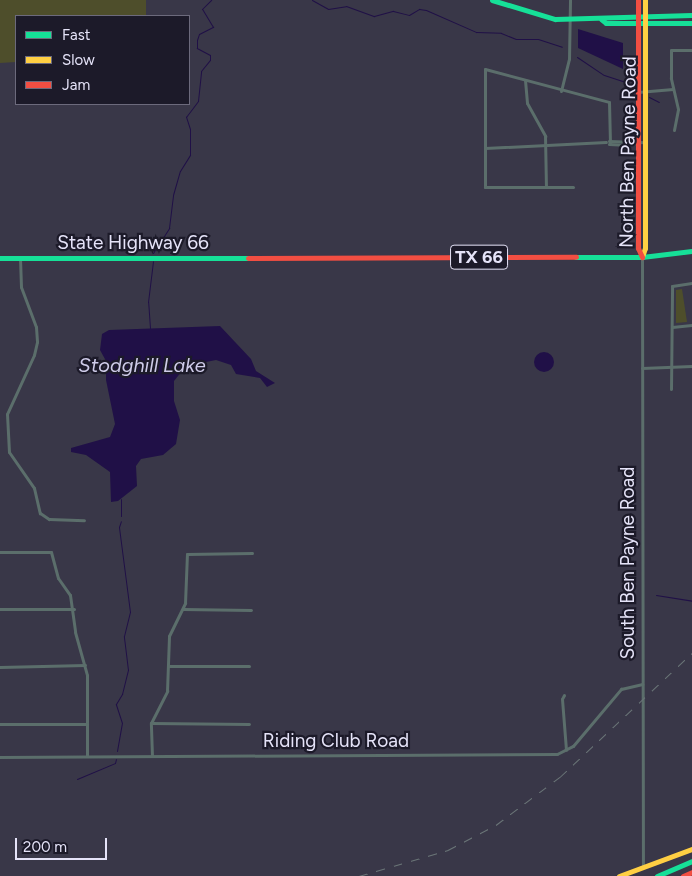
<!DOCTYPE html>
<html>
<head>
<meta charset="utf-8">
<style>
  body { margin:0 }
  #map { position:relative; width:692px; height:876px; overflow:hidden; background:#393748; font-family:Figtree,sans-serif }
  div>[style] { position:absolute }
  .green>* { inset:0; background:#4e4e2b }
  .water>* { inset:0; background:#201047 }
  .round { border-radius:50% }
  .stream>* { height:1px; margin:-0.5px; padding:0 0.5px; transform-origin:0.5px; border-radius:0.5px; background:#201047 }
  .street>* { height:3px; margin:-1.5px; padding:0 1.5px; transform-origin:1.5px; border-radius:1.5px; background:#5b6e6b }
  .fast>* { height:5px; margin:-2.5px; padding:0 2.5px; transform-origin:2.5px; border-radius:2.5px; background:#16e098 }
  .slow>* { height:5px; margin:-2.5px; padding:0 2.5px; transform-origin:2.5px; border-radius:2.5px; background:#ffcf43 }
  .jam>* { height:5px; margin:-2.5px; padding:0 2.5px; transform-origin:2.5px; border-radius:2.5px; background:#f24e42 }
  .rail>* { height:1px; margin-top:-0.5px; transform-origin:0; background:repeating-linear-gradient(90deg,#6a7577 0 9px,transparent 0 18px) }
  span { translate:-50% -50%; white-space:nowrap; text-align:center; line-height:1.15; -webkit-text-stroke:4.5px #1c1a29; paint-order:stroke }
  .shield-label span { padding:1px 4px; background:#1c1a29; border:1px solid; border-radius:4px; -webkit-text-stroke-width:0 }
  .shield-label { font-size:18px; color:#e5e3f8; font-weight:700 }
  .street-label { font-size:19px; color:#e5e3f8 }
  .water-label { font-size:20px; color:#cfcce9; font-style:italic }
  .legend { position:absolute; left:15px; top:15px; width:175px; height:90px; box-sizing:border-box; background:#1c1a29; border:1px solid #6c6a7c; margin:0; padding:6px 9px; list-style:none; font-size:15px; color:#e5e3f8 }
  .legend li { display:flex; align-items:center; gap:10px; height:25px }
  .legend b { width:25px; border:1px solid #6c6a7c }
  .scale { position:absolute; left:15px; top:838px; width:92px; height:22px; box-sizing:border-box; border:2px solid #e5e3f8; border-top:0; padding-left:6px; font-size:15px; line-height:18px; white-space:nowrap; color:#e5e3f8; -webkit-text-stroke:4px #1c1a29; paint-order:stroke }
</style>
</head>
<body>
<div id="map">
  <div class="green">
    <i style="clip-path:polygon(0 0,146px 0,146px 16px,16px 16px,16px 62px,0 63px)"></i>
    <i style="clip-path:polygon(682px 289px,687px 322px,676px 323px,676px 290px)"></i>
  </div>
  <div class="water">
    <i style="clip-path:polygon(578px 29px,623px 43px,623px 69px,578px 48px)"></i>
    <i style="clip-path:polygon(220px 326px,251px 359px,256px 371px,275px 383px,267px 387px,260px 378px,236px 374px,231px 365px,216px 360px,186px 366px,174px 381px,174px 401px,180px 420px,176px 444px,163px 455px,141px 459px,136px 466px,137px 486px,118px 501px,111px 502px,110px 472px,86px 455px,71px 452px,71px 448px,110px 437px,115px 424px,106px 380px,106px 361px,100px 350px,102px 334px,109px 330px)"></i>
    <i class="round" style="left:534px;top:352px;width:20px;height:20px"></i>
  </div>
  <div class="stream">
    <i style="left:312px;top:0;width:18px;rotate:29deg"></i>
    <i style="left:328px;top:9px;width:18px;rotate:-9deg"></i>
    <i style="left:346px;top:6px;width:30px;rotate:20deg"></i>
    <i style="left:374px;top:16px;width:20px;rotate:-15deg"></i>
    <i style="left:393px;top:11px;width:16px;rotate:14deg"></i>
    <i style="left:409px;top:15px;width:12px;rotate:-31deg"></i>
    <i style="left:419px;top:9px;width:7px;rotate:8deg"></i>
    <i style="left:426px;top:10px;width:55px;rotate:23.7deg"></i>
    <i style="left:476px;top:32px;width:25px;rotate:2deg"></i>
    <i style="left:501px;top:33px;width:16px;rotate:22deg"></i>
    <i style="left:516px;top:39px;width:22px"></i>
    <i style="left:538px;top:39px;width:25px;rotate:18deg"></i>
    <i style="left:577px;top:57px;width:32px;rotate:34deg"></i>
    <i style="left:604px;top:75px;width:25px;rotate:18deg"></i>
    <i style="left:649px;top:97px;width:11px;rotate:27deg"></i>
    <i style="left:153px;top:253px;width:30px;rotate:-57deg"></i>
    <i style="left:169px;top:228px;width:33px;rotate:-83deg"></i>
    <i style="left:173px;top:195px;width:25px;rotate:-74deg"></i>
    <i style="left:180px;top:171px;width:19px;rotate:-58deg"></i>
    <i style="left:190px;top:155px;width:26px;rotate:-90deg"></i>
    <i style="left:190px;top:129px;width:13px;rotate:-108deg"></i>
    <i style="left:186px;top:117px;width:20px;rotate:-53deg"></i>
    <i style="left:198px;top:101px;width:30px;rotate:-84deg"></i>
    <i style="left:201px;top:71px;width:14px;rotate:-51deg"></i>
    <i style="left:210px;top:60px;width:5px;rotate:-90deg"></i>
    <i style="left:210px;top:55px;width:15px;rotate:-152deg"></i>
    <i style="left:197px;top:48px;width:8px;rotate:-90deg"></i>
    <i style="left:197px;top:40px;width:6px;rotate:-72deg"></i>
    <i style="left:199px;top:34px;width:16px;rotate:-27deg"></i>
    <i style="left:213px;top:27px;width:21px;rotate:-121deg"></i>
    <i style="left:202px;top:9px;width:13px;rotate:-45deg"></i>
    <i style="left:150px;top:328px;width:26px;rotate:-94deg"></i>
    <i style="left:148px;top:302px;width:41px;rotate:-83deg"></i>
    <i style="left:121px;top:499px;width:17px;rotate:90deg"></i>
    <i style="left:656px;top:595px;width:36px;rotate:9deg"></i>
    <i style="left:117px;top:751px;width:28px;rotate:-80deg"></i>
    <i style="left:122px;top:723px;width:20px;rotate:-108deg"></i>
    <i style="left:116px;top:704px;width:12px;rotate:-59deg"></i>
    <i style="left:122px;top:694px;width:25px;rotate:-76deg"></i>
    <i style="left:128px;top:670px;width:34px;rotate:-97deg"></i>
    <i style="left:124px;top:636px;width:25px;rotate:-76deg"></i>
    <i style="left:130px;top:612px;width:86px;rotate:-97.4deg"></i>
    <i style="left:119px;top:527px;width:6px;rotate:-72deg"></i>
    <i style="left:77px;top:779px;width:41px;rotate:-22.8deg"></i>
    <i style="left:115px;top:763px;width:4px;rotate:-76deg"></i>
  </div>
  <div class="street">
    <i style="left:525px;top:80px;width:23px;rotate:85deg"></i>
    <i style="left:527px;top:103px;width:38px;rotate:61deg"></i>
    <i style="left:545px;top:136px;width:51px;rotate:88.9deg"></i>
    <i style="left:561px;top:91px;width:33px;rotate:-76deg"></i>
    <i style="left:569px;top:59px;width:59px;rotate:-89deg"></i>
    <i style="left:638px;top:92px;width:35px;rotate:-5deg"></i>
    <i style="left:674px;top:130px;width:21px;rotate:-79deg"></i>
    <i style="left:678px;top:109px;width:32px;rotate:-103deg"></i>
    <i style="left:671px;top:78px;width:28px;rotate:-90deg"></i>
    <i style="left:671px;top:50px;width:21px"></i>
    <i style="left:609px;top:141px;width:36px;rotate:2deg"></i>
    <i style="left:609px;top:144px;width:20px;rotate:3deg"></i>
    <i style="left:629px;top:145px;width:9px;rotate:-18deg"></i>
    <i style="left:485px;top:148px;width:121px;rotate:-2.8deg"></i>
    <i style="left:573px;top:187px;width:88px;rotate:180deg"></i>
    <i style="left:485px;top:187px;width:118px;rotate:-90deg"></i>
    <i style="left:485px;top:69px;width:128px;rotate:14.9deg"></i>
    <i style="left:609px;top:102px;width:42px;rotate:88.6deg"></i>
    <i style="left:642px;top:257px;width:610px;rotate:89.91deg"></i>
    <i style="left:20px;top:258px;width:29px;rotate:88deg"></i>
    <i style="left:21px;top:287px;width:43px;rotate:69.4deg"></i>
    <i style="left:36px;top:327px;width:15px;rotate:86deg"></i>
    <i style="left:37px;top:342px;width:13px;rotate:103deg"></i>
    <i style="left:34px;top:355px;width:65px;rotate:114.6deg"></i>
    <i style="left:7px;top:414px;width:38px;rotate:87deg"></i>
    <i style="left:9px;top:452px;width:44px;rotate:55.2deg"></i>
    <i style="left:34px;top:488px;width:26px;rotate:77deg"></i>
    <i style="left:40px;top:513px;width:11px;rotate:34deg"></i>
    <i style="left:49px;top:519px;width:35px;rotate:2deg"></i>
    <i style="left:672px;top:327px;width:20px;rotate:-6deg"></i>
    <i style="left:642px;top:368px;width:50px;rotate:-2.3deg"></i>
    <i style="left:671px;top:389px;width:103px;rotate:-89.4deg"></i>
    <i style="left:672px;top:286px;width:20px;rotate:-9deg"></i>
    <i style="left:0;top:552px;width:51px"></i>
    <i style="left:51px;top:552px;width:27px;rotate:75deg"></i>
    <i style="left:58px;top:578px;width:21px;rotate:55deg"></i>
    <i style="left:70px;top:595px;width:37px;rotate:82deg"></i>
    <i style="left:75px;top:632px;width:45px;rotate:74.4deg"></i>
    <i style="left:87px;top:675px;width:81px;rotate:90deg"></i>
    <i style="left:0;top:609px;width:74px"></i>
    <i style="left:183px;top:609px;width:68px;rotate:0.8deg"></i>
    <i style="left:169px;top:666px;width:80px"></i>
    <i style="left:0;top:667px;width:85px;rotate:-1.3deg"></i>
    <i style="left:564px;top:695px;width:4px;rotate:117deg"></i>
    <i style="left:562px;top:699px;width:51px;rotate:85.5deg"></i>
    <i style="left:151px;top:723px;width:98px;rotate:0.6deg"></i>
    <i style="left:0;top:724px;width:87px"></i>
    <i style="left:152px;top:756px;width:33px;rotate:-92deg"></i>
    <i style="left:151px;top:723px;width:36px;rotate:-63deg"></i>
    <i style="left:167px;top:691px;width:55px;rotate:-87.9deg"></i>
    <i style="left:169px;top:636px;width:37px;rotate:-64deg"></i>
    <i style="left:185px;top:603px;width:49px;rotate:-87.7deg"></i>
    <i style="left:187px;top:554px;width:65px;rotate:-0.9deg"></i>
    <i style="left:0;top:757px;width:557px;rotate:-0.31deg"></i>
    <i style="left:557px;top:754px;width:18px;rotate:-27deg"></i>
    <i style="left:573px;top:746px;width:75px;rotate:-49.9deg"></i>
    <i style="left:621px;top:689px;width:22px;rotate:-13deg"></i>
  </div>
  <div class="fast">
    <i style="left:492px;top:0;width:66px;rotate:16.8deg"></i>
    <i style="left:555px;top:19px;width:137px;rotate:-1.7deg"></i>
    <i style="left:601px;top:19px;width:6px;rotate:39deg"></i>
    <i style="left:606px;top:23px;width:86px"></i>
    <i style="left:576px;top:257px;width:66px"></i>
    <i style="left:642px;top:257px;width:50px;rotate:-6.8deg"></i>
    <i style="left:0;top:258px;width:248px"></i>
    <i style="left:657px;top:876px;width:38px;rotate:-23deg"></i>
  </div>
  <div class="slow">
    <i style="left:642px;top:257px;width:9px;rotate:-72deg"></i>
    <i style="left:645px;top:248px;width:248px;rotate:-90deg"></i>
    <i style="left:619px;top:876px;width:78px;rotate:-20.3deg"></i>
  </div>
  <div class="jam">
    <i style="left:638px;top:0;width:248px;rotate:90deg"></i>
    <i style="left:638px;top:248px;width:10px;rotate:66deg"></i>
    <i style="left:248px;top:258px;width:328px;rotate:-0.2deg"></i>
    <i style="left:683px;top:876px;width:10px;rotate:-24deg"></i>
  </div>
  <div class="rail">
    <i style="left:359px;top:876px;width:93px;rotate:-16.3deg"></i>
    <i style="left:448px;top:850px;width:54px;rotate:-27.5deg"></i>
    <i style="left:496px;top:825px;width:80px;rotate:-36.9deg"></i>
    <i style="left:560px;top:777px;width:181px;rotate:-43.2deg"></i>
  </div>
  <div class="shield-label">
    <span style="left:479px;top:257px">TX 66</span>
  </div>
  <div class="street-label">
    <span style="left:628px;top:152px;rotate:-89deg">North Ben Payne Road</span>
    <span style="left:133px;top:243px">State Highway 66</span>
    <span style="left:628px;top:563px;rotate:-90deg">South Ben Payne Road</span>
    <span style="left:336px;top:741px">Riding Club Road</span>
  </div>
  <div class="water-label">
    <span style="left:142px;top:365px">Stodghill Lake</span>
  </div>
  <ul class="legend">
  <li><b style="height:6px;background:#16e098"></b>Fast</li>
  <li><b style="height:6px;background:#ffcf43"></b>Slow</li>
  <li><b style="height:6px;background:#f24e42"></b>Jam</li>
  </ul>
  <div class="scale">200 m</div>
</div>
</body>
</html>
